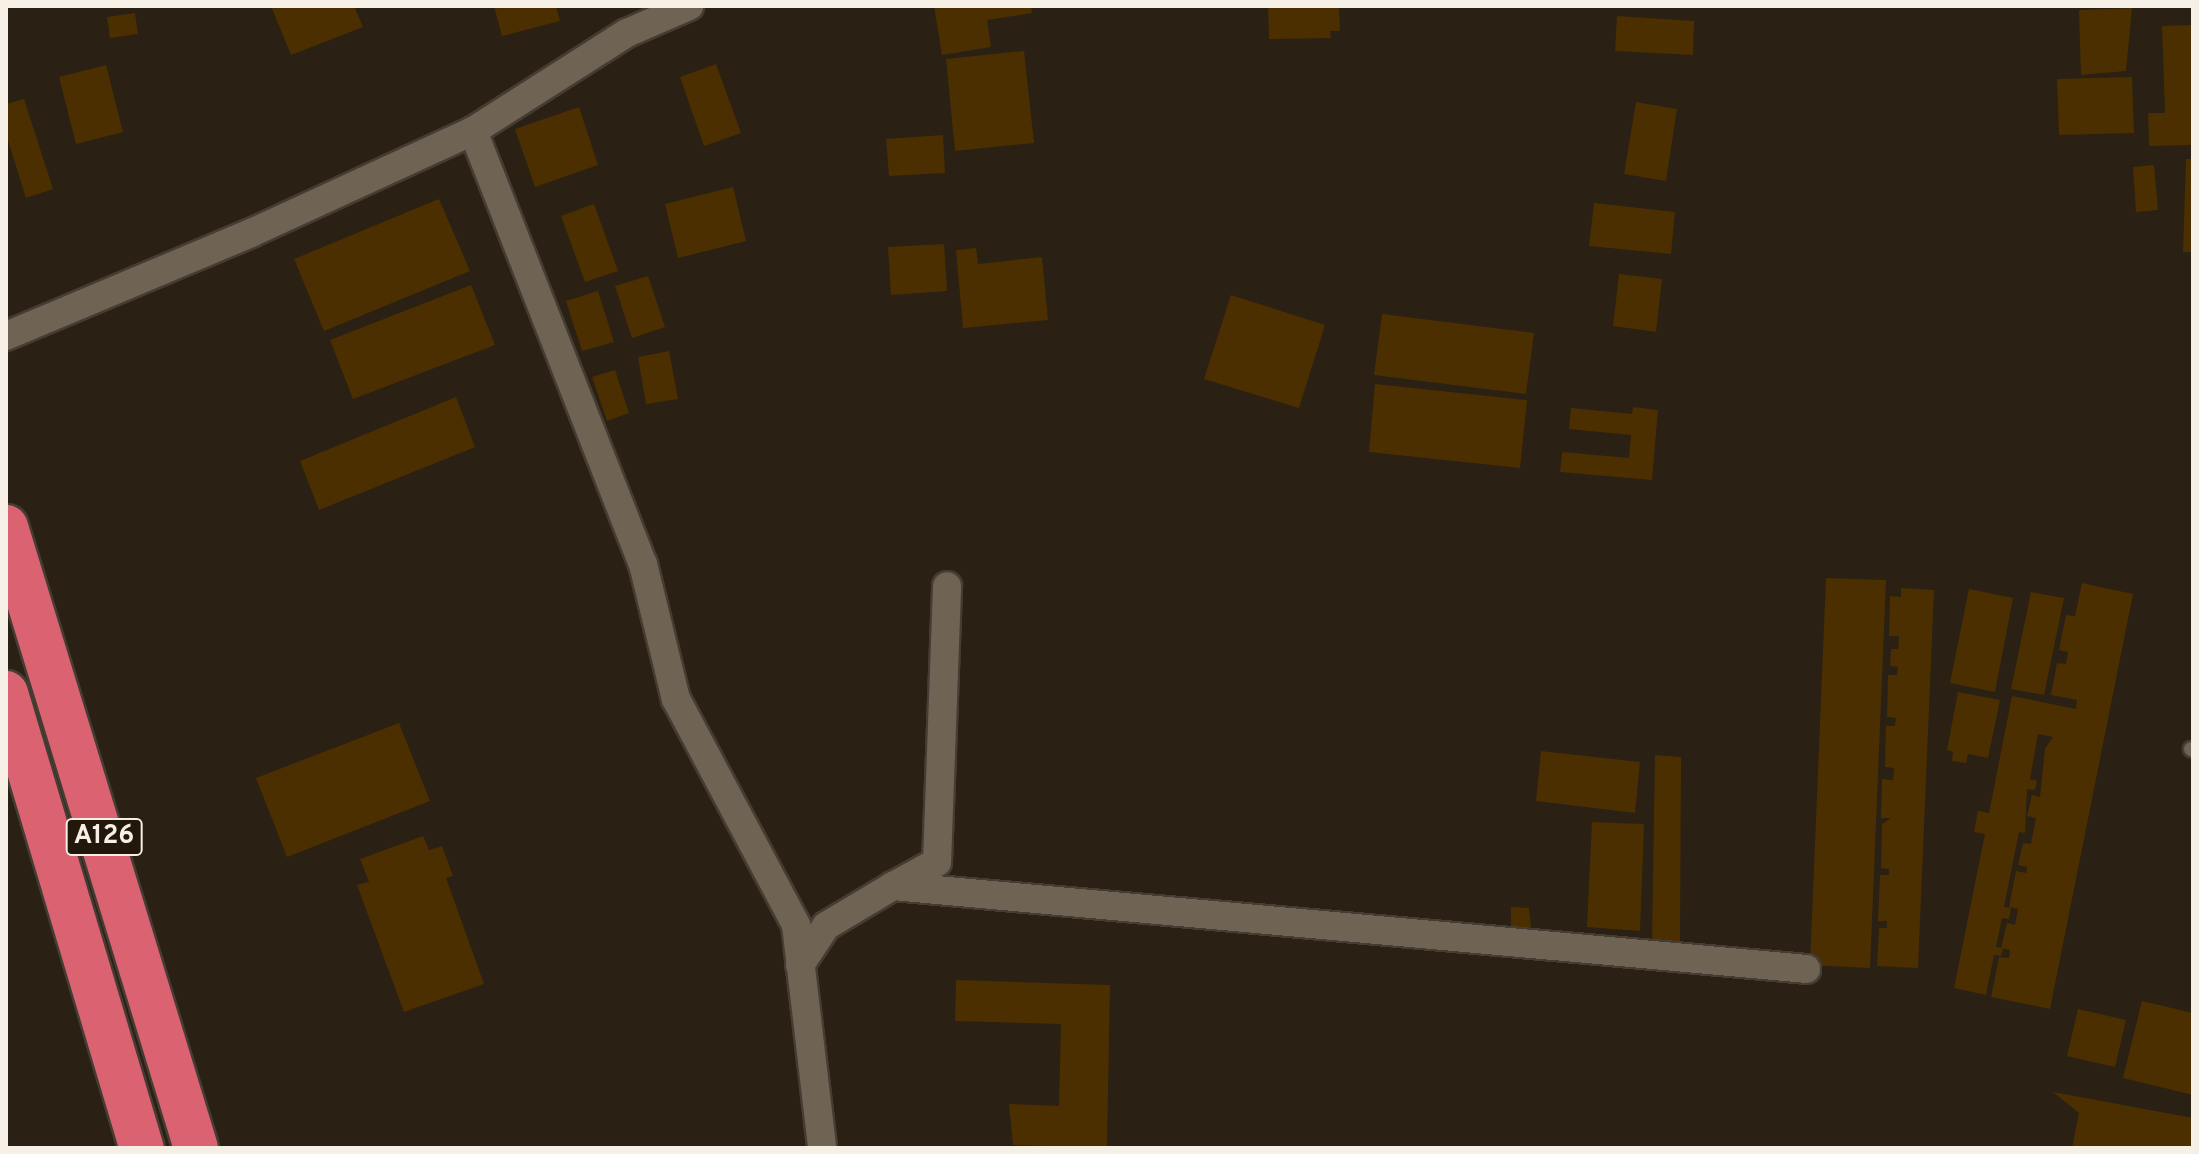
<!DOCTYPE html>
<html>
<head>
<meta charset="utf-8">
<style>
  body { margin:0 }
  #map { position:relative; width:2199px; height:1154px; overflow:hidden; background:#2a2013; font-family:Overpass,sans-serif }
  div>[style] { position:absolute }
  .building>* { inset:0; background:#4b2f00 }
  .roads { filter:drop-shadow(2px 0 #453c33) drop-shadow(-2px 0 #453c33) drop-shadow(0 2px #453c33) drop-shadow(0 -2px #453c33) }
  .lane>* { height:14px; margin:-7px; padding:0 7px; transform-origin:7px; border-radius:7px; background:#6f6354 }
  .street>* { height:28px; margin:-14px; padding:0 14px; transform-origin:14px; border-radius:14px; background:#6f6354 }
  .highway>* { height:44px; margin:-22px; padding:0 22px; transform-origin:22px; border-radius:22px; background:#da6271 }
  span { translate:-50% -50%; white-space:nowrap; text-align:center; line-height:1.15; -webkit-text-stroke:7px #21170a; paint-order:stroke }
  .shield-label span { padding:2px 6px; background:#21170a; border:2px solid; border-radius:6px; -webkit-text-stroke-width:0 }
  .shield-label { font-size:26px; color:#f6efe6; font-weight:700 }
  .frame { position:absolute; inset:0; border:8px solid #f6efe6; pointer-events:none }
</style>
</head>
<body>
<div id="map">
  <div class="building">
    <i style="clip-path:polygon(271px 6px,354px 6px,363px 27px,291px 55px)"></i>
    <i style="clip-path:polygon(494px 6px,556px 6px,560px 21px,502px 36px)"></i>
    <i style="clip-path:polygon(934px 6px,1031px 6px,1032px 13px,987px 20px,991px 47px,942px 55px)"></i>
    <i style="clip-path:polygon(1268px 6px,1339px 6px,1340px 31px,1330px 31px,1331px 38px,1269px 39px)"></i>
    <i style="clip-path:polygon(2132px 8px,2126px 71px,2081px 75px,2079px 10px)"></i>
    <i style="clip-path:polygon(135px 13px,138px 34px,110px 38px,107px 17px)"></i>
    <i style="clip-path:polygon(1617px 16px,1694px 21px,1693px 55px,1615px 51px)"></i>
    <i style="clip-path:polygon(2193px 25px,2193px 145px,2149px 146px,2148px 113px,2165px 113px,2162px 26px)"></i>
    <i style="clip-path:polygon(1024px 51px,1034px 143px,955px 151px,946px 59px)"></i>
    <i style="clip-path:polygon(716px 64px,741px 133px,704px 146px,680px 77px)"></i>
    <i style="clip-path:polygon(106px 65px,123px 132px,76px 144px,59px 77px)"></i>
    <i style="clip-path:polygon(2132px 77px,2134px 133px,2059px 135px,2057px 79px)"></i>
    <i style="clip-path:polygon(24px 99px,53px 189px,26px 198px,6px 134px,6px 104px)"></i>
    <i style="clip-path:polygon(1636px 102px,1677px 109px,1666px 181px,1624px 174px)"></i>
    <i style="clip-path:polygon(579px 107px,598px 165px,535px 187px,515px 129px)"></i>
    <i style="clip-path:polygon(943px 135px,945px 173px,889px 176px,886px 139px)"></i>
    <i style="clip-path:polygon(2186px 159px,2193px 159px,2193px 252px,2183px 252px)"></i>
    <i style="clip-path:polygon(2154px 165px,2158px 210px,2136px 212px,2133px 167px)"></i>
    <i style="clip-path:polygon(733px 187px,746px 241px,678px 258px,665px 204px)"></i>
    <i style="clip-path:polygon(439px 199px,470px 271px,324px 331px,294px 259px)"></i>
    <i style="clip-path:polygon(1594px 203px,1675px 212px,1671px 254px,1589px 246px)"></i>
    <i style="clip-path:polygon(594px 204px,618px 271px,585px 282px,561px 216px)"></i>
    <i style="clip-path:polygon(944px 244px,947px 291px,891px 295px,888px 247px)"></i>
    <i style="clip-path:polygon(976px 248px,978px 264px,1042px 257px,1048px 320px,963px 328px,956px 250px)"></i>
    <i style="clip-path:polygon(1619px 274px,1662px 279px,1656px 332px,1613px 326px)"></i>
    <i style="clip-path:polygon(648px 276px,665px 327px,632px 338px,615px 286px)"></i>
    <i style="clip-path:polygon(471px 285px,495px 345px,353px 399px,330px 340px)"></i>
    <i style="clip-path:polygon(598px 291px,614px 342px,582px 351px,566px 301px)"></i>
    <i style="clip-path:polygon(1231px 295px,1325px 325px,1299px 408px,1204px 379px)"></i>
    <i style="clip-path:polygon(1382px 314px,1534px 333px,1526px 394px,1374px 375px)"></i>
    <i style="clip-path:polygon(669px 351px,678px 399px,646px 404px,638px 357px)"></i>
    <i style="clip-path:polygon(615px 370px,629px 413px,607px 421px,592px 377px)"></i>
    <i style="clip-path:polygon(1375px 384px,1527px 400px,1520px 468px,1369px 452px)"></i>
    <i style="clip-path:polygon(456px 397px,475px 447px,319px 510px,300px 461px)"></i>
    <i style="clip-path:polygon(1633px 407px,1658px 410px,1652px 480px,1560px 472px,1562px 452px,1629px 458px,1631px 435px,1569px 429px,1571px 408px,1632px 414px)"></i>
    <i style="clip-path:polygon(1826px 578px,1886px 580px,1870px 968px,1810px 965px)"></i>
    <i style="clip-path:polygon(2082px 583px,2133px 594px,2050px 1009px,1991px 997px,1999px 957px,2009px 958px,2010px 950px,2001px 948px,2007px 923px,2015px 925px,2018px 909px,2009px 907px,2016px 871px,2026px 873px,2027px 867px,2018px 865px,2023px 843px,2031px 844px,2036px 818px,2027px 816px,2032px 795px,2040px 797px,2045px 749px,2053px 737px,2038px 734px,2030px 779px,2037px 781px,2035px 790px,2027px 789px,2025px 833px,2019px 832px,2004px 907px,2011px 908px,2009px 919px,2002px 918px,1996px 947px,2003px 948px,2001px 956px,1994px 955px,1986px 995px,1954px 988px,1985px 834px,1974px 832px,1978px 811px,1989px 813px,2012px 696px,2076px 709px,2077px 700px,2051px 695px,2057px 663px,2066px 664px,2068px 652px,2059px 650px,2066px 615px,2075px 616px)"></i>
    <i style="clip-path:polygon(1901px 588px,1934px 590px,1918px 968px,1877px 966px,1879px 928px,1887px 928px,1887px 921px,1878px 921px,1880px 875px,1889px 875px,1889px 869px,1881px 868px,1882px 824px,1891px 818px,1881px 818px,1882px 779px,1893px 780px,1894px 768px,1885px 767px,1886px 726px,1895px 726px,1896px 718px,1887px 717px,1888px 675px,1897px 675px,1898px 667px,1890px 666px,1891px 649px,1898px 649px,1899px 636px,1889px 636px,1890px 596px,1901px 597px)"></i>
    <i style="clip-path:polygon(1969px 589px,2013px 598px,1995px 692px,1950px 683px)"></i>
    <i style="clip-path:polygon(2031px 592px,2064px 598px,2044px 695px,2011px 689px)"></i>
    <i style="clip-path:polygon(1958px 692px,2000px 700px,1988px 758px,1968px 754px,1966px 763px,1952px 761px,1953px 752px,1947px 750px)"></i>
    <i style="clip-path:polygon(399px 723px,430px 801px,287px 857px,256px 778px)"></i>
    <i style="clip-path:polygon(1541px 751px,1640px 762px,1635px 813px,1536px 801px)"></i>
    <i style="clip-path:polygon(1655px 755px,1681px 757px,1680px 942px,1652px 941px)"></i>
    <i style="clip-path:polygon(1592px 822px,1644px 824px,1640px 931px,1587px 927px)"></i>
    <i style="clip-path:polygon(423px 836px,429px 850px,442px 846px,453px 876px,446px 878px,484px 984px,404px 1012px,357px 885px,369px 882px,360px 859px)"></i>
    <i style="clip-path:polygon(1511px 907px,1529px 908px,1531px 928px,1511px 927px)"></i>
    <i style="clip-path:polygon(956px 980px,1110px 985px,1107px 1148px,1013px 1145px,1009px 1104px,1059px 1106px,1061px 1024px,955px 1021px)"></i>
    <i style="clip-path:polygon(2142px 1001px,2193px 1013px,2193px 1095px,2123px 1078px)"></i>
    <i style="clip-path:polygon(2078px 1009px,2126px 1020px,2115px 1067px,2067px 1056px)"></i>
    <i style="clip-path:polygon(2053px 1092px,2193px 1118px,2193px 1148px,2072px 1148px,2079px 1113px)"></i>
  </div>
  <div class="roads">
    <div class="lane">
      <i style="left:2191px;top:749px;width:2px;rotate:27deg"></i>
    </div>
    <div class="street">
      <i style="left:473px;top:131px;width:465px;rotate:68.6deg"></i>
      <i style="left:643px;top:564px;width:139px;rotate:76.3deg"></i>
      <i style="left:676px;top:699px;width:256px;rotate:62deg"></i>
      <i style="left:796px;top:925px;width:225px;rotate:83.3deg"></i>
      <i style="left:6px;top:336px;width:266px;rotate:-22.8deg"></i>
      <i style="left:251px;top:233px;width:244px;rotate:-24.7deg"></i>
      <i style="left:473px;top:131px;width:183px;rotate:-32.5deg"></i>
      <i style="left:627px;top:33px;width:68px;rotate:-23.5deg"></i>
      <i style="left:893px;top:886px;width:50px;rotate:-28.6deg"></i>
      <i style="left:937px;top:862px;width:276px;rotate:-87.9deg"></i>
      <i style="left:800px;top:965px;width:47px;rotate:-56.3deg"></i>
      <i style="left:826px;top:926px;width:78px;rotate:-30.8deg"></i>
      <i style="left:893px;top:886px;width:917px;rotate:5.19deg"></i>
    </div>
    <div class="highway">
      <i style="left:6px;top:527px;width:649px;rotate:72.99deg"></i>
      <i style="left:6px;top:693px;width:475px;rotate:73.4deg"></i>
    </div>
  </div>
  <div class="shield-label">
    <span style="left:104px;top:837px">A126</span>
  </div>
  <div class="frame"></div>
</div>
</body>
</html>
